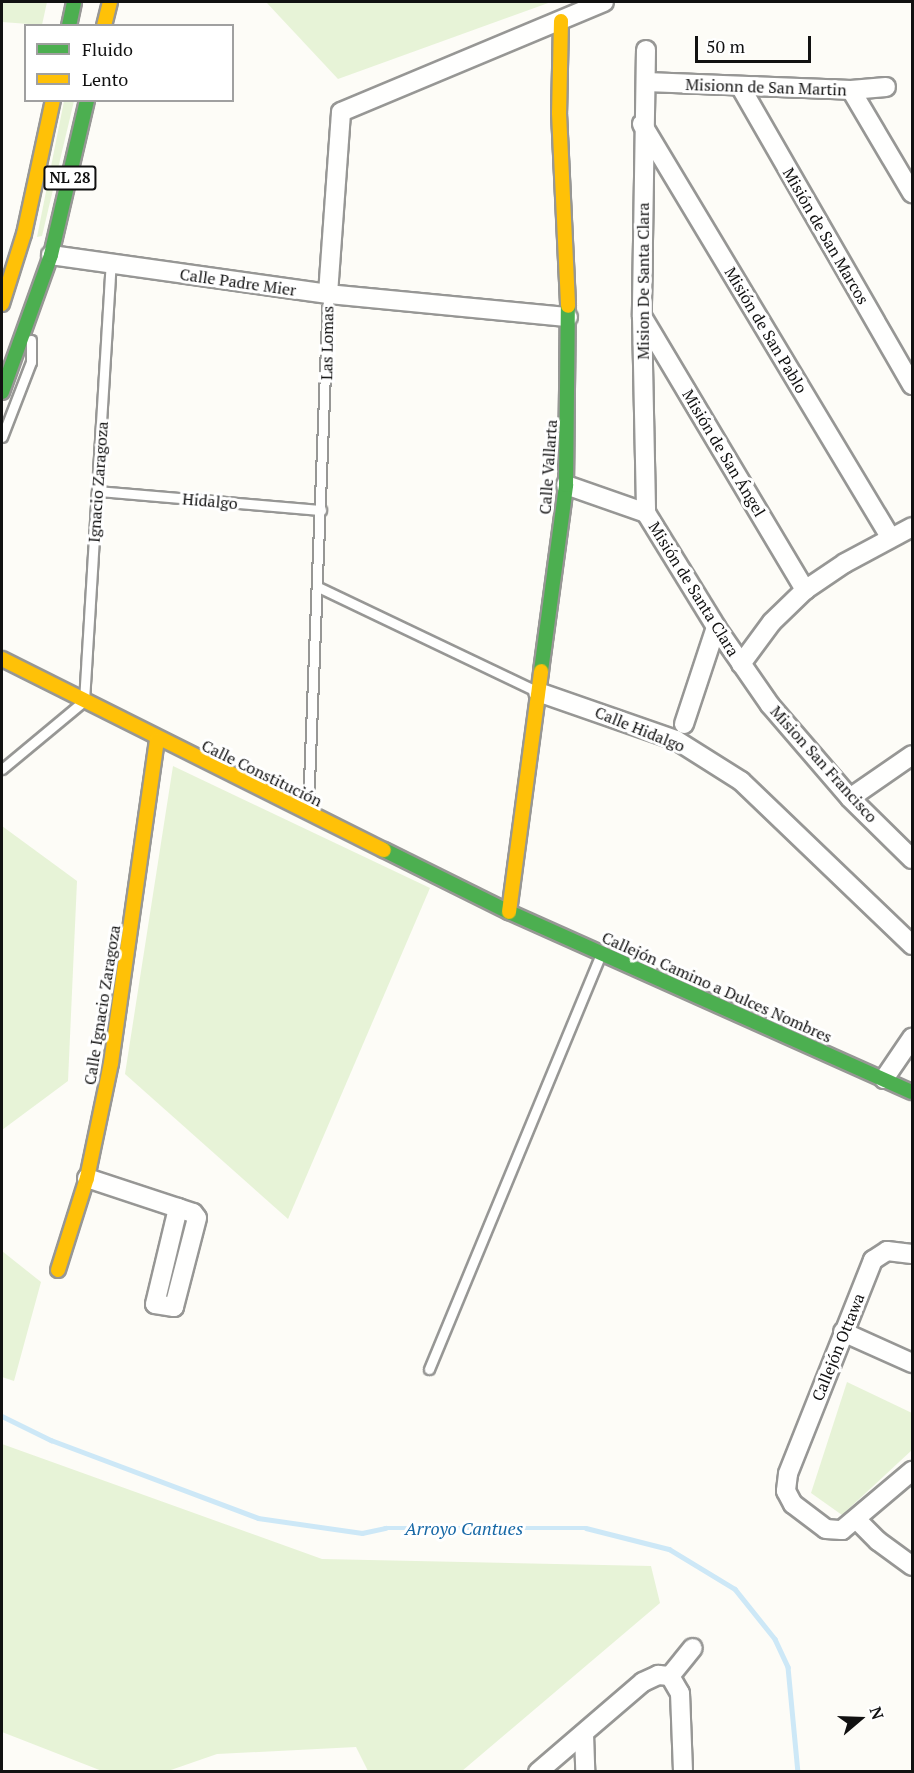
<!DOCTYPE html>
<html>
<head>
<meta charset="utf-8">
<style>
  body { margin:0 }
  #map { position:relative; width:914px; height:1773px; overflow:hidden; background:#fdfcf7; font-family:"PT Serif",serif }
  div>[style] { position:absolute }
  .green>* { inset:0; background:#e7f3d7 }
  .stream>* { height:4.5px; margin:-2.25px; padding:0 2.25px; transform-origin:2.25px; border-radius:2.25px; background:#cde8f7 }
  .roads { filter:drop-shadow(2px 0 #979795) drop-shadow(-2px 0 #979795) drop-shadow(0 2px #979795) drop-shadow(0 -2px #979795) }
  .lane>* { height:9px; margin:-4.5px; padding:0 4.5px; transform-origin:4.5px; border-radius:4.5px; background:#fffffe }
  .street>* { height:18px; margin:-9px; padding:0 9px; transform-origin:9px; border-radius:9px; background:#fffffe }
  .fast>* { height:14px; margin:-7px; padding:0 7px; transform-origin:7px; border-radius:7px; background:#4caf50 }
  .slow>* { height:14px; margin:-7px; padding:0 7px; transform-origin:7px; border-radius:7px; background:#ffc107 }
  span { translate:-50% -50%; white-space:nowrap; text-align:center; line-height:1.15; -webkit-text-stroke:6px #fff; paint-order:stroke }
  .shield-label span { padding:2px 4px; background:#fff; border:2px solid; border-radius:4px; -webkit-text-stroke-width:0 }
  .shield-label { font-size:15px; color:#111; font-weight:700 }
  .street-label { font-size:16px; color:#111 }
  .water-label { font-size:18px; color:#1768a6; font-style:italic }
  .frame { position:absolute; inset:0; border:3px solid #111; pointer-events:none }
  .legend { position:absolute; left:24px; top:24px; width:210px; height:78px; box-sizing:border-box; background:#fff; border:2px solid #a0a0a0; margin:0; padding:8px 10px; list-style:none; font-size:18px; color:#111 }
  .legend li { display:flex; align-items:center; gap:12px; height:30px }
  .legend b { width:30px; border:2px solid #a0a0a0 }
  .north { position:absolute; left:830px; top:1689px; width:60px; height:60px; -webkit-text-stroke:4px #fff; paint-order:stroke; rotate:71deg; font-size:16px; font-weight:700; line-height:24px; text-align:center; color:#111 }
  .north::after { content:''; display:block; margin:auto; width:21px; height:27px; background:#111; clip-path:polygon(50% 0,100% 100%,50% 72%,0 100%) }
  .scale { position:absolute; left:695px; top:36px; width:116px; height:27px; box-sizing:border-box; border:3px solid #111; border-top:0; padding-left:8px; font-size:18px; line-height:21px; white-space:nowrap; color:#111; -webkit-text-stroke:4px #fff; paint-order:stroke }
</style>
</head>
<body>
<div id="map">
  <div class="green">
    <i style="clip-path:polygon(2px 2px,47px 2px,42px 25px,2px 22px)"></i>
    <i style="clip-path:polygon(266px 2px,551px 2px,338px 79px)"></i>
    <i style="clip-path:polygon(64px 101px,74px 101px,42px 236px,37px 237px)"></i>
    <i style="clip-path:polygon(173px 766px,430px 888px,288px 1219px,125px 1074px)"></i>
    <i style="clip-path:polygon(2px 826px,77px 881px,68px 1081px,2px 1130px)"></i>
    <i style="clip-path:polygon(2px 1251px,41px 1282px,14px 1381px,2px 1377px)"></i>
    <i style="clip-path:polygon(847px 1382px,912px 1413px,912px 1450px,842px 1515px,811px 1493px)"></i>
    <i style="clip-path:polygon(2px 1444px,322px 1559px,651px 1566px,660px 1603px,462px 1771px,368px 1771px,356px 1747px,217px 1754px,168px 1771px,102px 1771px,2px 1732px)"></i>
  </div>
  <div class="stream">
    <i style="left:2px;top:1416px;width:55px;rotate:26.1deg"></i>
    <i style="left:51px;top:1440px;width:221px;rotate:20.6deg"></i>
    <i style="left:258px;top:1518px;width:105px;rotate:8.2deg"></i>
    <i style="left:362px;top:1533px;width:24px;rotate:-12deg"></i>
    <i style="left:385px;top:1528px;width:201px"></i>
    <i style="left:586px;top:1528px;width:86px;rotate:14.2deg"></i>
    <i style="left:669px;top:1549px;width:77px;rotate:31.2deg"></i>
    <i style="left:735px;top:1589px;width:64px;rotate:51.3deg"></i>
    <i style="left:775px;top:1639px;width:31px;rotate:65deg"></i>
    <i style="left:788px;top:1667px;width:105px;rotate:84.6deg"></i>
  </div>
  <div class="roads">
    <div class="lane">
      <i style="left:2px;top:437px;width:80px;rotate:-68.9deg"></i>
      <i style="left:31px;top:362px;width:22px;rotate:-90deg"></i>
      <i style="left:98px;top:491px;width:224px;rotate:4.9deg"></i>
      <i style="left:318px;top:587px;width:242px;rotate:25.5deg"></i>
      <i style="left:2px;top:769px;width:107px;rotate:-39.7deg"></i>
      <i style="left:84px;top:701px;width:438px;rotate:-86.5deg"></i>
      <i style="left:308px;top:808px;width:514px;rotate:-87.77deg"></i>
      <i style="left:429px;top:1369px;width:447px;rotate:-67.5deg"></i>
    </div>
    <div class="street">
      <i style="left:646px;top:50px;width:267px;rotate:90.9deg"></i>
      <i style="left:642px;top:317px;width:196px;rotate:88.8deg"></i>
      <i style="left:646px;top:82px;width:205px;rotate:2.2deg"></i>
      <i style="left:851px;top:90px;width:35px;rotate:-5deg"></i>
      <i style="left:740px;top:86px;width:345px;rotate:60.1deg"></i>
      <i style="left:851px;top:90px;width:120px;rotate:59.4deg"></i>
      <i style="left:642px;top:124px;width:482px;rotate:59deg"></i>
      <i style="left:51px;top:255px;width:280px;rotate:8deg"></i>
      <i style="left:328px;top:294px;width:241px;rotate:5.5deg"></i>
      <i style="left:328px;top:294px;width:182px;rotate:-85.9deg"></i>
      <i style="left:341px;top:112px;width:285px;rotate:-22.7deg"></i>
      <i style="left:643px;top:318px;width:317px;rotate:59.2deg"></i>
      <i style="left:566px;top:485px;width:85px;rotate:19.3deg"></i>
      <i style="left:646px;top:513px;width:134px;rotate:58.4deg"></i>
      <i style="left:716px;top:627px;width:95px;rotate:55.3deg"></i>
      <i style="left:770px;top:705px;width:123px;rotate:49.3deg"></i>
      <i style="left:850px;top:798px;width:87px;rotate:44.5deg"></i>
      <i style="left:741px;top:664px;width:52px;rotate:-53.6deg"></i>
      <i style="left:772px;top:622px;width:46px;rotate:-44.1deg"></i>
      <i style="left:805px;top:590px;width:48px;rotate:-34deg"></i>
      <i style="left:845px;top:563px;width:76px;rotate:-28.2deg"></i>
      <i style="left:538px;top:692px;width:146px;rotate:19.2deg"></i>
      <i style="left:676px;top:740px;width:77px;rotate:32.2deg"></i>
      <i style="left:741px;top:781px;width:237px;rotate:43.8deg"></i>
      <i style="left:684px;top:724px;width:102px;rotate:-71.7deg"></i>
      <i style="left:850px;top:798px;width:75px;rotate:-34.7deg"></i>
      <i style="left:884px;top:1079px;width:50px;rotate:-55.7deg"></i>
      <i style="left:87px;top:1178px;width:112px;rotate:18.3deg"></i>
      <i style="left:193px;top:1213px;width:6px;rotate:51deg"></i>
      <i style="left:197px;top:1218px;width:92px;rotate:104.5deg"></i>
      <i style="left:174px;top:1307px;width:19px;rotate:-171deg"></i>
      <i style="left:155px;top:1304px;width:99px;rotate:-76.5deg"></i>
      <i style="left:912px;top:1254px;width:25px;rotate:-173deg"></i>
      <i style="left:887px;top:1251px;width:17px;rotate:147deg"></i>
      <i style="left:873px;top:1260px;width:230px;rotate:111.7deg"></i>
      <i style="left:788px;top:1474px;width:17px;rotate:97deg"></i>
      <i style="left:786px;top:1491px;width:15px;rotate:62deg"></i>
      <i style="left:793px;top:1504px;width:41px;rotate:37.1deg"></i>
      <i style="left:826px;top:1529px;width:16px;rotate:4deg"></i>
      <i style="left:842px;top:1530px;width:92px;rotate:-40.1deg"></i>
      <i style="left:843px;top:1332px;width:76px;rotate:24.2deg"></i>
      <i style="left:858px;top:1521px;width:28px;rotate:45deg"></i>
      <i style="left:878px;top:1541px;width:42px;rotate:36.3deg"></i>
      <i style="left:670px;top:1676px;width:36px;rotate:-51deg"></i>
      <i style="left:584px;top:1734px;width:38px;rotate:88deg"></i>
      <i style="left:538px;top:1772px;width:138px;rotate:-40.6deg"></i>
      <i style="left:643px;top:1682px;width:17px;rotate:-25deg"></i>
      <i style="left:658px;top:1675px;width:12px;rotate:5deg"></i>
      <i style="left:670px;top:1676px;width:20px;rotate:60deg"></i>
      <i style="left:680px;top:1693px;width:79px;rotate:87.8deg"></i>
    </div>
    <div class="fast">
      <i style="left:69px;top:26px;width:25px;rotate:-78deg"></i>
      <i style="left:2px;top:392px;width:145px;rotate:-70.3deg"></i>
      <i style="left:51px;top:255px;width:159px;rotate:-76.9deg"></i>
      <i style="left:541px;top:671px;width:188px;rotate:-82.3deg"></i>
      <i style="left:566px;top:485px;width:179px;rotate:-89.4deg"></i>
      <i style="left:384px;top:850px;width:140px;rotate:26.4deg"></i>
      <i style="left:509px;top:912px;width:441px;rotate:24.1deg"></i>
    </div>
    <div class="slow">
      <i style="left:561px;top:21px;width:92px;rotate:91.2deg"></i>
      <i style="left:559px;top:113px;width:193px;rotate:87.3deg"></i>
      <i style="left:104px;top:26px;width:25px;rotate:-76deg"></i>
      <i style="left:2px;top:304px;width:73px;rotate:-72.6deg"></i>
      <i style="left:24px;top:234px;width:137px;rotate:-77.8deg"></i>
      <i style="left:2px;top:659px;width:427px;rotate:26.6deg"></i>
      <i style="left:509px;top:912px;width:243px;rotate:-82.4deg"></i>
      <i style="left:58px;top:1270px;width:96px;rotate:-72.5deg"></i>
      <i style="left:87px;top:1178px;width:117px;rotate:-78.2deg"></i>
      <i style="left:111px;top:1063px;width:326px;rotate:-81.9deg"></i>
    </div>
  </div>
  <div class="shield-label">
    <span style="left:70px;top:178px">NL 28</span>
  </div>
  <div class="street-label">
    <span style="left:766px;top:87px;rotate:2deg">Misionn de San Martin</span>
    <span style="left:826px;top:236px;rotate:60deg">Misión de San Marcos</span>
    <span style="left:643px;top:281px;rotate:-90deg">Mision De Santa Clara</span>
    <span style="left:238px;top:282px;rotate:8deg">Calle Padre Mier</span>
    <span style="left:766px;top:330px;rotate:59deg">Misión de San Pablo</span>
    <span style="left:327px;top:343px;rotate:-89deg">Las Lomas</span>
    <span style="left:724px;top:453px;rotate:59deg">Misión de San Ángel</span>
    <span style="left:548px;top:467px;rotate:-86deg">Calle Vallarta</span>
    <span style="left:98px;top:482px;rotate:-86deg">Ignacio Zaragoza</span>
    <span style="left:210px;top:501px;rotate:5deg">Hidalgo</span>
    <span style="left:694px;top:589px;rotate:58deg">Misión de Santa Clara</span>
    <span style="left:640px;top:729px;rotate:22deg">Calle Hidalgo</span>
    <span style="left:824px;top:764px;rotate:48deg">Mision San Francisco</span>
    <span style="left:262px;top:773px;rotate:26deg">Calle Constitución</span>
    <span style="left:717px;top:987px;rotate:24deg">Callejón Camino a Dulces Nombres</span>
    <span style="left:102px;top:1005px;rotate:-81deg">Calle Ignacio Zaragoza</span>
    <span style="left:838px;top:1347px;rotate:-68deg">Callejón Ottawa</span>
  </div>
  <div class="water-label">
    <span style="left:464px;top:1528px">Arroyo Cantues</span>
  </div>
  <div class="frame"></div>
  <ul class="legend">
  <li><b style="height:8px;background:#4caf50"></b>Fluido</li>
  <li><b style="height:8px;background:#ffc107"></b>Lento</li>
  </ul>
  <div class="north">N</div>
  <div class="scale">50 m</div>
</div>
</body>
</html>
